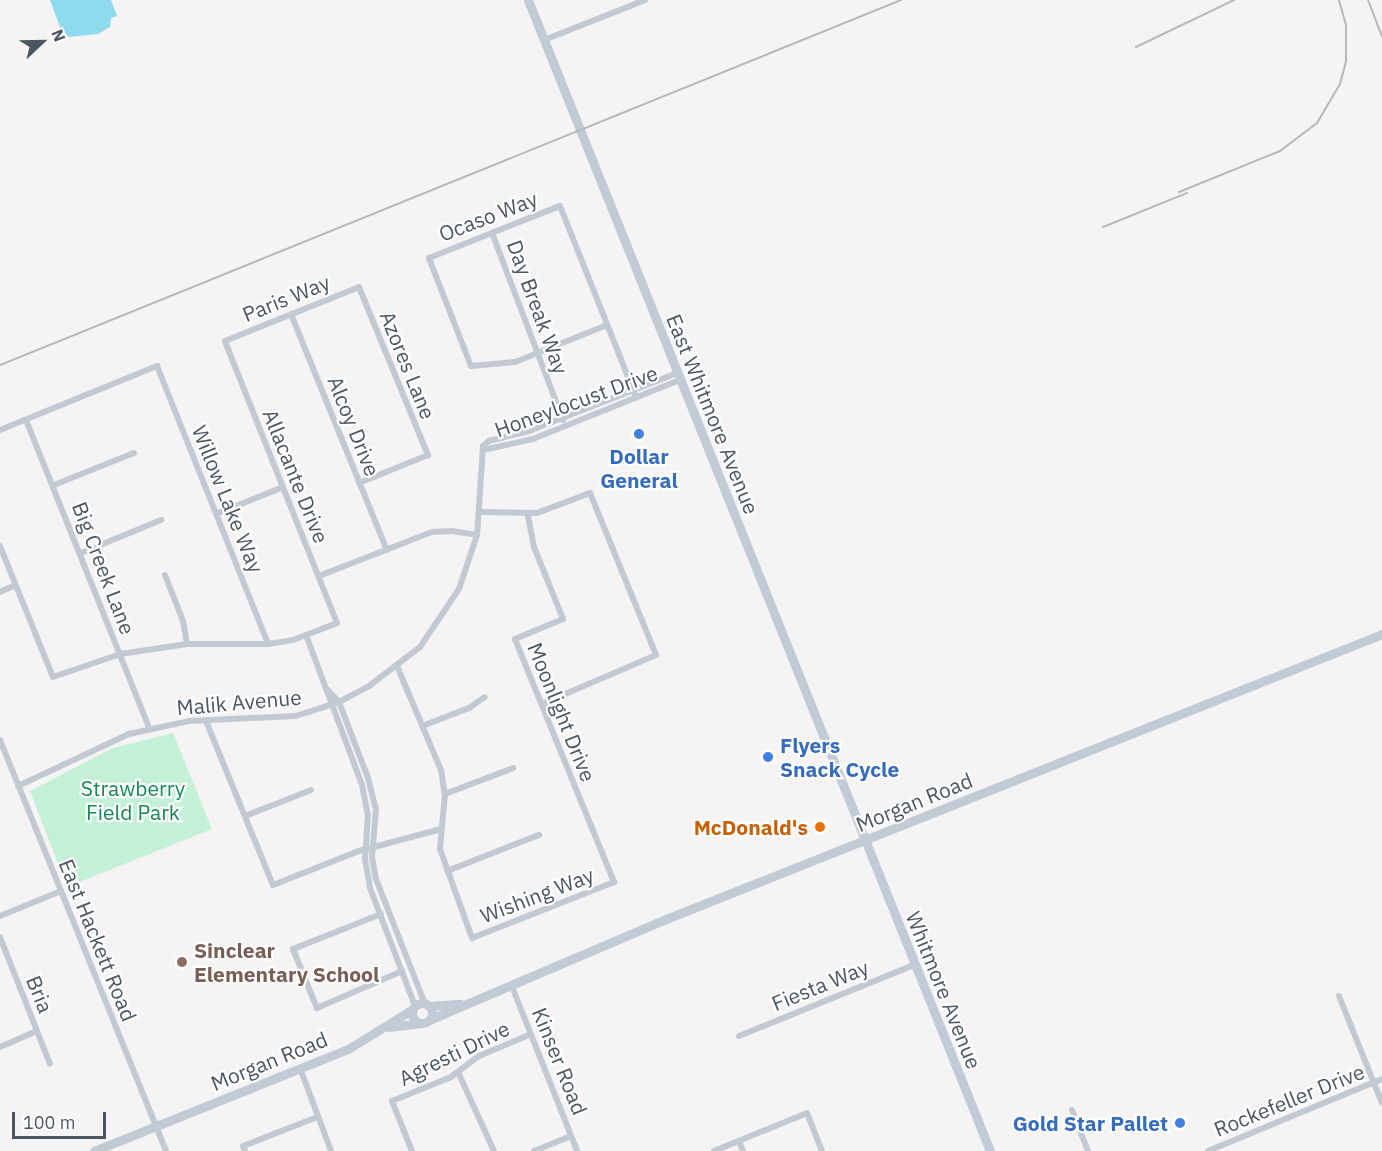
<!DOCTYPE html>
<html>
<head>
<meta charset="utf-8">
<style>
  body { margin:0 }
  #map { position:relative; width:1382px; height:1151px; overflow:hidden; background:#f5f3f3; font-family:"IBM Plex Sans",sans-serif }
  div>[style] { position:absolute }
  .green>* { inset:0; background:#c3f1d5 }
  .water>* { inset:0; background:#90daee }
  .street>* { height:6px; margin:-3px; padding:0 3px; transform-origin:3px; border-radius:3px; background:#c1cad2 }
  .secondary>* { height:9px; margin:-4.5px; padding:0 4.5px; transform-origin:4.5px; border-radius:4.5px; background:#c1cbd6 }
  .secondary>.ring { margin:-4.5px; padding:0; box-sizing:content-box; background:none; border:9px solid #c1cbd6; border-radius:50% }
  .rail>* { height:2px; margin:-1px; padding:0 1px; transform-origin:1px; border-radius:1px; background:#b5b8bd }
  .dots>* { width:16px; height:16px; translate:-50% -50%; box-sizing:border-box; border:3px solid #fff; border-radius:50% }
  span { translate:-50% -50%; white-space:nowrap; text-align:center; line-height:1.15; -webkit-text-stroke:4.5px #fff; paint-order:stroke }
  .street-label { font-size:21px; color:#4a5661 }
  .shop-label { font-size:21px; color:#366cbe; font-weight:700 }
  .left { translate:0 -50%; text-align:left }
  .right { translate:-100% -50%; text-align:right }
  .park-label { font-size:21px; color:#17864f }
  .food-label { font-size:21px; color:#c56008; font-weight:700 }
  .education-label { font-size:21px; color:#785e54; font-weight:700 }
  .north { position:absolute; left:12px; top:12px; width:60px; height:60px; -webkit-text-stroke:4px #fff; paint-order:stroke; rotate:68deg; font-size:16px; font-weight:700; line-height:24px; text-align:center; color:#4a5661 }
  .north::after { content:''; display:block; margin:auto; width:21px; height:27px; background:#4a5661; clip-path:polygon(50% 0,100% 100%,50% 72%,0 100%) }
  .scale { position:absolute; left:12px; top:1112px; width:94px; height:27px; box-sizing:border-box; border:3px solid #4a5661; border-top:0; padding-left:8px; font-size:18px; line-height:21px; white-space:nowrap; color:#4a5661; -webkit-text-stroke:4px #fff; paint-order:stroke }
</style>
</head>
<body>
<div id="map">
  <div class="green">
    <i style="clip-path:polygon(173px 733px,212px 829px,67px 887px,30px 791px,113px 748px)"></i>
  </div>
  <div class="water">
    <i style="clip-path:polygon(50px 0,111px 0,117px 16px,111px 18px,110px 27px,98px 34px,69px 37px,61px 30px)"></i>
  </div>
  <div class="street">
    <i style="left:544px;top:40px;width:109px;rotate:-21.6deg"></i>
    <i style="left:492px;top:233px;width:200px;rotate:69.2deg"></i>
    <i style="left:291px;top:314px;width:255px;rotate:67.9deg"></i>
    <i style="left:607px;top:325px;width:99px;rotate:158.1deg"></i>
    <i style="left:515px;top:362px;width:44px;rotate:174.8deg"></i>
    <i style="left:471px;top:366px;width:116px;rotate:-111.3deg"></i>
    <i style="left:429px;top:258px;width:141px;rotate:-21.7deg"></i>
    <i style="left:560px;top:206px;width:206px;rotate:68.3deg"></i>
    <i style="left:26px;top:420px;width:332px;rotate:68.2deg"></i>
    <i style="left:0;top:430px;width:170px;rotate:-22.2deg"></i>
    <i style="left:157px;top:366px;width:299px;rotate:68.2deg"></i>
    <i style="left:483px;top:450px;width:51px;rotate:-12.4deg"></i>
    <i style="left:533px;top:439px;width:158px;rotate:-21.9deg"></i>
    <i style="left:54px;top:485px;width:86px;rotate:-21.8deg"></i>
    <i style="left:480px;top:512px;width:57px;rotate:1deg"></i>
    <i style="left:537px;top:513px;width:57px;rotate:-20.7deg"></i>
    <i style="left:590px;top:493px;width:175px;rotate:67.8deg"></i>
    <i style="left:656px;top:655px;width:124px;rotate:156.7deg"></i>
    <i style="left:216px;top:514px;width:72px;rotate:-21.9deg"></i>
    <i style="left:0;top:546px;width:141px;rotate:68deg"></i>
    <i style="left:53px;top:677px;width:71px;rotate:-18.9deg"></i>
    <i style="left:120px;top:654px;width:68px;rotate:-8.5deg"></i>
    <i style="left:187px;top:644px;width:81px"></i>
    <i style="left:268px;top:644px;width:25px;rotate:-9deg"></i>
    <i style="left:293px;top:640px;width:47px;rotate:-21.1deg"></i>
    <i style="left:337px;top:623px;width:303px;rotate:-111.7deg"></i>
    <i style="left:225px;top:341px;width:144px;rotate:-21.9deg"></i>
    <i style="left:359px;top:287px;width:182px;rotate:67.7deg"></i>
    <i style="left:428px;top:455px;width:74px;rotate:157.9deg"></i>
    <i style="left:81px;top:553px;width:87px;rotate:-22.4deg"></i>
    <i style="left:165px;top:575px;width:49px;rotate:68.6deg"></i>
    <i style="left:183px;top:621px;width:23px;rotate:80deg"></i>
    <i style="left:319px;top:576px;width:121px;rotate:-21.3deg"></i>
    <i style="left:432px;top:532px;width:20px;rotate:-3deg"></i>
    <i style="left:452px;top:531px;width:25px;rotate:9deg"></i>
    <i style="left:0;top:592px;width:17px;rotate:-24deg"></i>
    <i style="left:306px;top:635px;width:160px;rotate:69.5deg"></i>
    <i style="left:362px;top:785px;width:31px;rotate:79deg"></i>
    <i style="left:368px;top:815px;width:44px;rotate:93.9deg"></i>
    <i style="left:365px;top:859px;width:29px;rotate:80deg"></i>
    <i style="left:370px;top:888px;width:126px;rotate:69.1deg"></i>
    <i style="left:397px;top:666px;width:113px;rotate:67.1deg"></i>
    <i style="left:441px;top:770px;width:24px;rotate:81deg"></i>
    <i style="left:445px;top:794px;width:55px;rotate:95.2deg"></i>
    <i style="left:440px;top:849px;width:95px;rotate:70.2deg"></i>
    <i style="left:472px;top:938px;width:153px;rotate:-21.5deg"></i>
    <i style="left:614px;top:882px;width:262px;rotate:-112.2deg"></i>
    <i style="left:515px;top:639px;width:52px;rotate:-22.6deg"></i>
    <i style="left:563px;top:619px;width:78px;rotate:-111.9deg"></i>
    <i style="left:534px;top:547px;width:33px;rotate:-101deg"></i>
    <i style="left:328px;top:690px;width:16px;rotate:47deg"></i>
    <i style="left:339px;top:702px;width:81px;rotate:69.1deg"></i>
    <i style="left:368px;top:778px;width:32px;rotate:76deg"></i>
    <i style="left:376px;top:809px;width:48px;rotate:94.8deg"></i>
    <i style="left:372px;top:857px;width:22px;rotate:80deg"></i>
    <i style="left:376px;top:879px;width:134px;rotate:68.6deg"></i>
    <i style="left:206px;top:721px;width:177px;rotate:67.8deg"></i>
    <i style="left:273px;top:885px;width:92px;rotate:-21.6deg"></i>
    <i style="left:359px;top:851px;width:85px;rotate:-15deg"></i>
    <i style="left:422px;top:726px;width:50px;rotate:-21deg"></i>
    <i style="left:469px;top:708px;width:19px;rotate:-35deg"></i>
    <i style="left:0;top:740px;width:443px;rotate:68deg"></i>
    <i style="left:18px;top:786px;width:123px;rotate:-25.1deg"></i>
    <i style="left:129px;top:734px;width:61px;rotate:-12.2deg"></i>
    <i style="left:189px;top:721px;width:107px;rotate:-2.7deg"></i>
    <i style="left:296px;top:716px;width:45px;rotate:-18deg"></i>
    <i style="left:339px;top:702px;width:34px;rotate:-28deg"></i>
    <i style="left:369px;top:686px;width:64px;rotate:-37.4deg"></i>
    <i style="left:420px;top:647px;width:70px;rotate:-56.1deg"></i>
    <i style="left:459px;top:589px;width:57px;rotate:-71.6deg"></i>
    <i style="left:477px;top:535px;width:89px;rotate:-86.1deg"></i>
    <i style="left:483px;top:446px;width:8px;rotate:-40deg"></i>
    <i style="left:489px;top:441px;width:41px;rotate:-14deg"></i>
    <i style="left:529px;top:431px;width:159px;rotate:-21.4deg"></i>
    <i style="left:445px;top:794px;width:73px;rotate:-20.9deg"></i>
    <i style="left:245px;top:816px;width:71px;rotate:-21.5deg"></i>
    <i style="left:447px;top:871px;width:99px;rotate:-21.4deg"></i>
    <i style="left:381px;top:914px;width:95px;rotate:158.3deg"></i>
    <i style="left:293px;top:949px;width:64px;rotate:67.9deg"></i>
    <i style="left:317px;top:1008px;width:93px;rotate:-23.5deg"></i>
    <i style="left:0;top:916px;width:66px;rotate:-22.3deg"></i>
    <i style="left:0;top:937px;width:136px;rotate:68.5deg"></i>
    <i style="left:511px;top:984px;width:180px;rotate:68.4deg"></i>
    <i style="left:1339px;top:996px;width:115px;rotate:68.1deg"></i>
    <i style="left:739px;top:1036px;width:189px;rotate:-22.1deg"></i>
    <i style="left:0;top:1047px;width:40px;rotate:-23.4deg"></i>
    <i style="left:300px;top:1068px;width:89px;rotate:69.5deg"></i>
    <i style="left:458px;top:1072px;width:87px;rotate:65.5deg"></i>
    <i style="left:1072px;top:1110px;width:44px;rotate:68.7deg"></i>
    <i style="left:739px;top:1141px;width:11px;rotate:68deg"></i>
    <i style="left:245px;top:1151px;width:5px;rotate:-112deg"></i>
    <i style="left:243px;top:1146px;width:79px;rotate:-21.4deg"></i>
    <i style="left:412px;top:1151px;width:54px;rotate:-111.8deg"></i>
    <i style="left:392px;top:1101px;width:64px;rotate:-22.1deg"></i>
    <i style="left:451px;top:1077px;width:35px;rotate:-37deg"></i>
    <i style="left:479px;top:1056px;width:56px;rotate:-22.9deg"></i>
    <i style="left:534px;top:1151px;width:40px;rotate:-22deg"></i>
    <i style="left:714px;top:1151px;width:100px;rotate:-22.2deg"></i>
    <i style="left:807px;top:1113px;width:41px;rotate:68.5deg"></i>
    <i style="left:1208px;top:1151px;width:188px;rotate:-22.5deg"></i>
  </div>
  <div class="secondary">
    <i style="left:528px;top:0;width:1240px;rotate:68.13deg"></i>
    <i class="ring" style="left:412px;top:1003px;width:11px;height:11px"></i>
    <i style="left:429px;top:1006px;width:31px;rotate:-4deg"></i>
    <i style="left:429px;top:1020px;width:247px;rotate:-23.1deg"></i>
    <i style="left:656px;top:923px;width:781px;rotate:-21.71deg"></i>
    <i style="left:389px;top:1027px;width:31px;rotate:-7deg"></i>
    <i style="left:94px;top:1151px;width:274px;rotate:-21.9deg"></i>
    <i style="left:348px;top:1049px;width:76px;rotate:-31.6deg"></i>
  </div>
  <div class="rail">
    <i style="left:1368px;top:0;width:39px;rotate:69deg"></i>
    <i style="left:1136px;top:47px;width:109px;rotate:-25.6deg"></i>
    <i style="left:1179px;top:192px;width:109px;rotate:-22.1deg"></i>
    <i style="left:1280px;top:151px;width:46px;rotate:-37.1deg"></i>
    <i style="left:1317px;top:123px;width:45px;rotate:-59.5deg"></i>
    <i style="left:1340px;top:84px;width:24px;rotate:-75deg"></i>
    <i style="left:1346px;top:61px;width:36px;rotate:-90deg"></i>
    <i style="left:1346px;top:25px;width:26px;rotate:-106deg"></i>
    <i style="left:1103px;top:227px;width:91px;rotate:-22deg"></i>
    <i style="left:0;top:365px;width:972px;rotate:-22.05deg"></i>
  </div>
  <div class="dots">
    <i style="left:639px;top:434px;background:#3f7fe0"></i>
    <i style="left:768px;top:757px;background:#3f7fe0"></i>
    <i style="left:820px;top:827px;background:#e8710a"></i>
    <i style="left:182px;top:962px;background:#8d6e63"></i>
    <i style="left:1180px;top:1123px;background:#3f7fe0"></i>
  </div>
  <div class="street-label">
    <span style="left:488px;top:216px;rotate:-21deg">Ocaso Way</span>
    <span style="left:286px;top:298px;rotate:-22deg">Paris Way</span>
    <span style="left:538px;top:307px;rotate:70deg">Day Break Way</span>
    <span style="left:408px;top:365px;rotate:68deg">Azores Lane</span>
    <span style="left:576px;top:401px;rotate:-20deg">Honeylocust Drive</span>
    <span style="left:713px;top:414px;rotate:68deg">East Whitmore Avenue</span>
    <span style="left:354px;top:426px;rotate:68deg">Alcoy Drive</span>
    <span style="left:296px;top:476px;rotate:68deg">Allacante Drive</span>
    <span style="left:228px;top:499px;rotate:68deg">Willow Lake Way</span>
    <span style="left:104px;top:568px;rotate:69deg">Big Creek Lane</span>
    <span style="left:239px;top:702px;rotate:-5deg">Malik Avenue</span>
    <span style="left:562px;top:712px;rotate:68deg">Moonlight Drive</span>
    <span style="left:914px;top:802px;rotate:-22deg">Morgan Road</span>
    <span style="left:537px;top:895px;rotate:-21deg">Wishing Way</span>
    <span style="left:98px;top:940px;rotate:68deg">East Hackett Road</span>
    <span style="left:820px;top:985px;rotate:-22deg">Fiesta Way</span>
    <span style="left:944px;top:990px;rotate:68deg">Whitmore Avenue</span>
    <span style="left:40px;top:994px;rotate:68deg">Bria</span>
    <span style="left:454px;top:1053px;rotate:-26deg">Agresti Drive</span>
    <span style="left:269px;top:1061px;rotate:-22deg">Morgan Road</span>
    <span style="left:560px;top:1061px;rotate:68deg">Kinser Road</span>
    <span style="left:1289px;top:1100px;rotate:-22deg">Rockefeller Drive</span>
  </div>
  <div class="shop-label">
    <span style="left:639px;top:468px">Dollar<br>General</span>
    <span class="left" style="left:780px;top:757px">Flyers<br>Snack Cycle</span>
    <span class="right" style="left:1168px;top:1123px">Gold Star Pallet</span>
  </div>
  <div class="park-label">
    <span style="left:133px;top:800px">Strawberry<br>Field Park</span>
  </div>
  <div class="food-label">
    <span class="right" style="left:808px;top:827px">McDonald's</span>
  </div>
  <div class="education-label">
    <span class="left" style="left:194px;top:962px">Sinclear<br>Elementary School</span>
  </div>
  <div class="north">N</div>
  <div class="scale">100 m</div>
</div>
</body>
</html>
